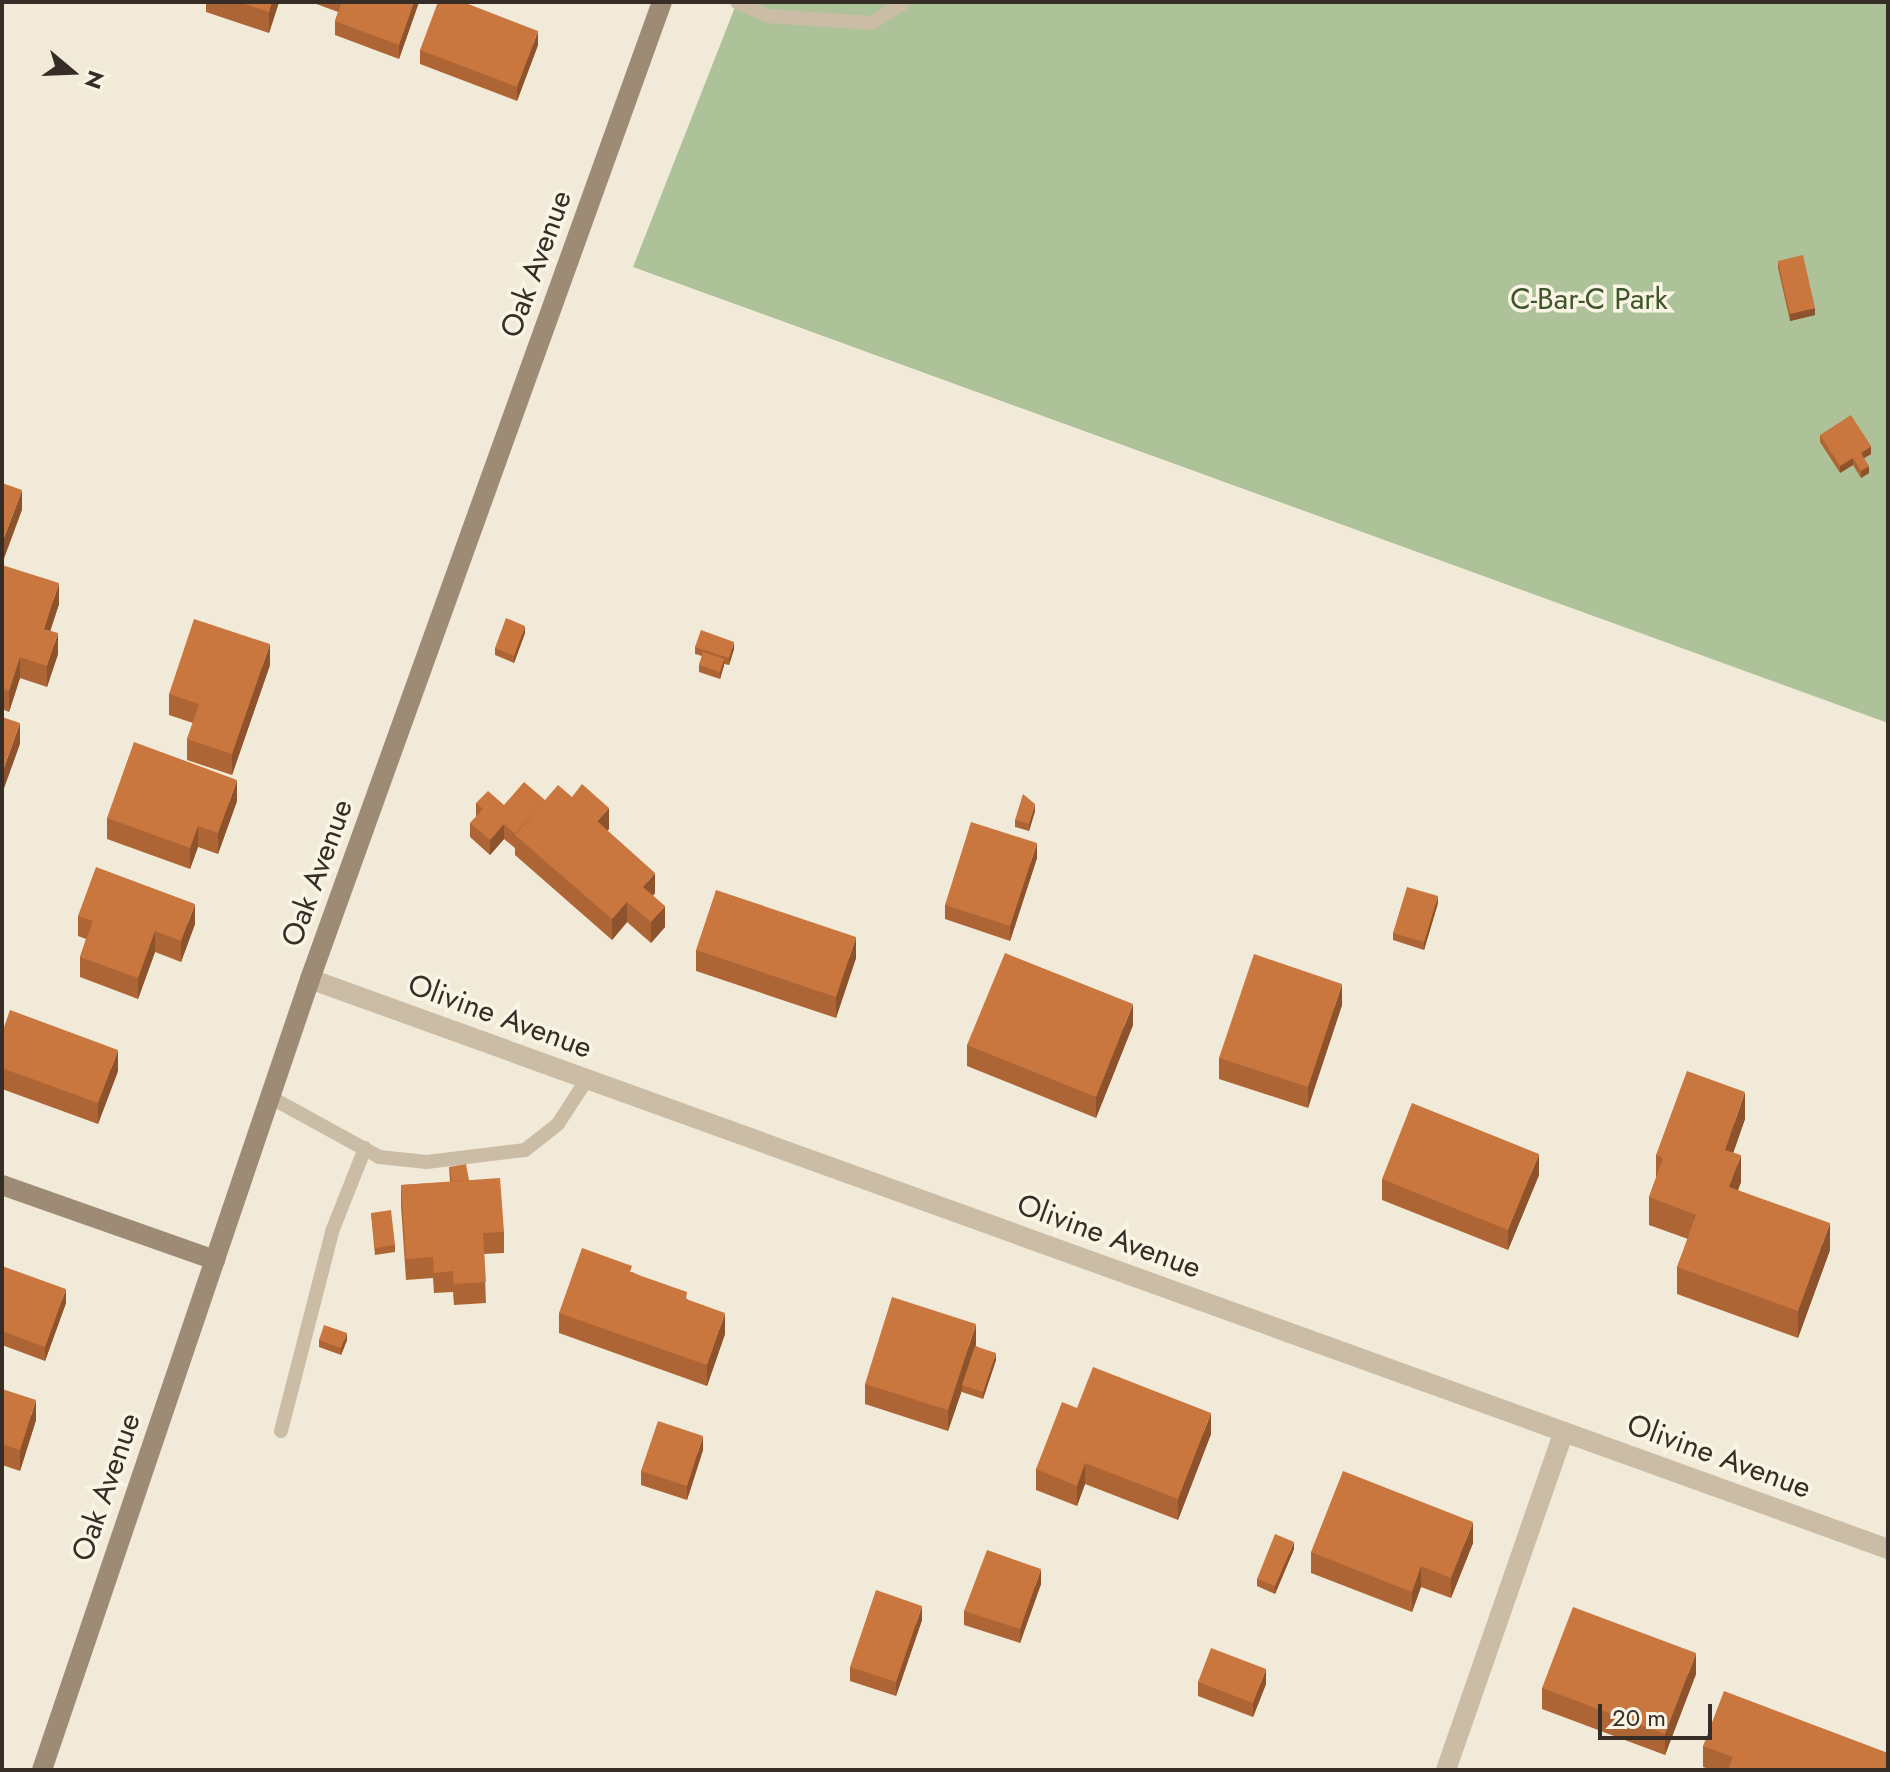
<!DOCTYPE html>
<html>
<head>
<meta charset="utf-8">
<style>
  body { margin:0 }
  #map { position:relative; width:1890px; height:1772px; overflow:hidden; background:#f2ead9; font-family:Jost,sans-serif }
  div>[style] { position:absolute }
  .green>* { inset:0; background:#aec299 }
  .lane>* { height:14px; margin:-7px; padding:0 7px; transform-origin:7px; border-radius:7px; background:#cbbca5 }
  .street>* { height:20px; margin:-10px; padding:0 10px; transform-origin:10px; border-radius:10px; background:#cbbca5 }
  .secondary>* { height:20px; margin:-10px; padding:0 10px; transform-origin:10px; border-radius:10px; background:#9e8b76 }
  .wall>* { inset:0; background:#ae6536 }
  .shaded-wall>* { inset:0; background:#8d532c }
  .building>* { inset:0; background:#ca763f }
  span { translate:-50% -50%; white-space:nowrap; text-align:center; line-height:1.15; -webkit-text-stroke:7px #faf4e5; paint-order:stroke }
  .street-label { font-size:30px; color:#362e26 }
  .park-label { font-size:30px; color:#3e5529 }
  .frame { position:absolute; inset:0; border:4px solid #362e26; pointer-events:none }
  .north { position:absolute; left:32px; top:32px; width:80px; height:80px; -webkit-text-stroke:6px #faf4e5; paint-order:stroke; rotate:109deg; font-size:22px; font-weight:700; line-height:32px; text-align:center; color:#362e26 }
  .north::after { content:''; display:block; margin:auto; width:28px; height:36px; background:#362e26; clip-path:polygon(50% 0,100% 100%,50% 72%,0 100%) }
  .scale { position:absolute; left:1598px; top:1704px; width:114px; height:36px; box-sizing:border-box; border:4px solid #362e26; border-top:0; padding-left:10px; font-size:24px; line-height:28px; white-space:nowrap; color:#362e26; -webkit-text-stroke:6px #faf4e5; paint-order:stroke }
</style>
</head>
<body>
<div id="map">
  <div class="green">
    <i style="clip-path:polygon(737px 2px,1888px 2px,1888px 723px,633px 267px)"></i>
  </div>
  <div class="lane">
    <i style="left:737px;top:2px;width:34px;rotate:24deg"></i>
    <i style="left:768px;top:16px;width:104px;rotate:3.9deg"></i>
    <i style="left:872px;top:23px;width:38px;rotate:-33deg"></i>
    <i style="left:270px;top:1097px;width:124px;rotate:28.8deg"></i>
    <i style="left:379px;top:1157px;width:48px;rotate:5.9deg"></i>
    <i style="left:427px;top:1162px;width:99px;rotate:-7deg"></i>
    <i style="left:525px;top:1150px;width:42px;rotate:-38.2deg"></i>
    <i style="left:558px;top:1124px;width:54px;rotate:-57.2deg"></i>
    <i style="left:281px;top:1431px;width:209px;rotate:-75.6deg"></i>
    <i style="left:333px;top:1229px;width:87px;rotate:-68.4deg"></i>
  </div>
  <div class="street">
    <i style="left:310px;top:979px;width:1678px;rotate:19.86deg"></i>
    <i style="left:1446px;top:1770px;width:358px;rotate:-70.8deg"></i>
  </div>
  <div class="secondary">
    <i style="left:2px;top:1185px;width:226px;rotate:19.4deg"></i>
    <i style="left:42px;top:1770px;width:835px;rotate:-71.28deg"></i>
    <i style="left:310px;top:979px;width:1038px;rotate:-70.19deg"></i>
  </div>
  <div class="wall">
    <i style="clip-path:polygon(206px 2px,279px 2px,269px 33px,206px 12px)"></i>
    <i style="clip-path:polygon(311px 2px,419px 2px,399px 59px,335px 35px,335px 21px,338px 12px)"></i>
    <i style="clip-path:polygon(538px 45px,517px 101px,420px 64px,420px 50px)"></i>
    <i style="clip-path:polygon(1778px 261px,1815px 315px,1790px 321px,1778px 268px)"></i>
    <i style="clip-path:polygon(1820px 435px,1871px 454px,1864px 458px,1869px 473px,1861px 478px,1853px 465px,1840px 473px,1820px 442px)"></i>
    <i style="clip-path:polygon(2px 565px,59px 604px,50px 631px,58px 654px,47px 687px,20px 678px,9px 712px,2px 709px)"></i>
    <i style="clip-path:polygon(525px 633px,514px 663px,495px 655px,495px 648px)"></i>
    <i style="clip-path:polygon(695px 647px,734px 649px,729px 665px,724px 664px,720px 679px,699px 672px,699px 665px,702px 656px,695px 654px)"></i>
    <i style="clip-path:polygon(270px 665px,232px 775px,187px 760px,187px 739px,193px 723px,169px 715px,169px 694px)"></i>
    <i style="clip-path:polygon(545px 800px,609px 829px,607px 831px,655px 893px,653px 896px,665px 927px,651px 943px,627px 922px,612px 940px,515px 855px,515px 848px,504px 839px,490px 855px,470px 837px,470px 823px,476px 817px,476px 803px,504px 805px)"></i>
    <i style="clip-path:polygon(237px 801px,218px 854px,198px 847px,190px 869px,107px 839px,107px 818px)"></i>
    <i style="clip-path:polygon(1035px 811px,1029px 831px,1015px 827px,1015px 820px)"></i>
    <i style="clip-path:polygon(1037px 858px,1010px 941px,945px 919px,945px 905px)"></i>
    <i style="clip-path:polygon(1438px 903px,1424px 950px,1393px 940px,1393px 933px)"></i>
    <i style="clip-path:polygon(78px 916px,195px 924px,181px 962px,155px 952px,138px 999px,80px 977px,80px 957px,86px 939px,78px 936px)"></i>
    <i style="clip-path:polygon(696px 950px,856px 958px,836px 1018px,696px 971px)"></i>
    <i style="clip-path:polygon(1342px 1005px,1308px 1108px,1219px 1079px,1219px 1058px)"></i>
    <i style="clip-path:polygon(1133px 1025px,1096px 1118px,967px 1066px,967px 1045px)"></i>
    <i style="clip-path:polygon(2px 1033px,118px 1071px,98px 1124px,2px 1089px)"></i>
    <i style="clip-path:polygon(1745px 1119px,1733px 1152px,1741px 1182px,1738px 1190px,1830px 1250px,1798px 1338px,1677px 1294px,1677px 1267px,1688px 1239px,1649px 1225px,1649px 1197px,1656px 1178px,1656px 1155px)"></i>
    <i style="clip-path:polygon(449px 1167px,469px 1180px,504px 1232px,504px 1253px,484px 1254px,486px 1303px,454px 1305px,453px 1292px,434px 1293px,433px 1278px,406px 1280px,401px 1206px,401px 1185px,450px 1182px)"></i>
    <i style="clip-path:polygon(1539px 1175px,1508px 1250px,1382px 1200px,1382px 1179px)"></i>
    <i style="clip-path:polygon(371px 1213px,395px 1245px,395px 1252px,375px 1255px)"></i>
    <i style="clip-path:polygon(2px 1266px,66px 1303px,45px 1361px,2px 1345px)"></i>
    <i style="clip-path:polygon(632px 1272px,687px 1299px,725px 1334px,707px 1386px,559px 1333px,559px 1313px)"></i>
    <i style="clip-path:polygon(319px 1340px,347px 1340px,341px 1355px,319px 1347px)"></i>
    <i style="clip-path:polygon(976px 1344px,976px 1346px,996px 1360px,983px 1399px,962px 1392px,962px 1390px,948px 1431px,865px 1404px,865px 1384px)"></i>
    <i style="clip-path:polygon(2px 1389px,36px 1420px,20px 1471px,2px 1465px)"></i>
    <i style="clip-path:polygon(1077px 1408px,1211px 1434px,1178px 1520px,1085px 1484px,1077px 1506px,1036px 1490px,1036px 1469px)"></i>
    <i style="clip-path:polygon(703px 1450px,687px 1500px,641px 1485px,641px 1471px)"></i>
    <i style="clip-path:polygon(1473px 1543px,1451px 1598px,1421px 1587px,1412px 1612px,1311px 1573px,1311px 1552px)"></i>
    <i style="clip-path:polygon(1294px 1549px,1275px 1594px,1257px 1586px,1257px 1579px)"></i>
    <i style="clip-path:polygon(1041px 1584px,1020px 1643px,964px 1625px,964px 1611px)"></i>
    <i style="clip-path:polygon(922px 1620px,896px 1696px,850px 1681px,850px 1667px)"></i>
    <i style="clip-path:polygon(1696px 1674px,1665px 1755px,1542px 1709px,1542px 1688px)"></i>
    <i style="clip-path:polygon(1198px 1682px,1266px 1684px,1253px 1717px,1198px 1696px)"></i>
    <i style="clip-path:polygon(1703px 1746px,1888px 1770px,1712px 1770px,1703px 1767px)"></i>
  </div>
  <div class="shaded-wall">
    <i style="clip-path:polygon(272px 2px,279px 2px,269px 33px,269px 12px)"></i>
    <i style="clip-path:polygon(414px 2px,419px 2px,399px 59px,399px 45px)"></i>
    <i style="clip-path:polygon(538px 31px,538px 45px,517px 101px,517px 87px)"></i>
    <i style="clip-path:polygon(1815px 308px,1815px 315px,1790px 321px,1790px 314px)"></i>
    <i style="clip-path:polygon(1871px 446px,1871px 454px,1861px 460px,1861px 453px)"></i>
    <i style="clip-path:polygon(1853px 458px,1853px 465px,1840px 473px,1840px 466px)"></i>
    <i style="clip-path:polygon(1869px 466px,1869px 473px,1861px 478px,1861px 471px)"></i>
    <i style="clip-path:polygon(22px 490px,22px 510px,2px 564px,2px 543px)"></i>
    <i style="clip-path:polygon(59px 583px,59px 604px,44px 650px,44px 629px)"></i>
    <i style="clip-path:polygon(525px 626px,525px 633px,514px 663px,514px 656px)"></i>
    <i style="clip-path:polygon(58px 633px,58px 654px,47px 687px,47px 666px)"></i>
    <i style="clip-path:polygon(734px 642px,734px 649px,729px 665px,729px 658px)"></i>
    <i style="clip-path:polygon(270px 644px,270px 665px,232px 775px,232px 754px)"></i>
    <i style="clip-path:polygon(20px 657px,20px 678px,9px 712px,9px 691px)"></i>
    <i style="clip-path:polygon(724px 659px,724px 666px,720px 679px,720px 672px)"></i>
    <i style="clip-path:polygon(20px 723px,20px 744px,2px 794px,2px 773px)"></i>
    <i style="clip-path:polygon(237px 780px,237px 801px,218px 854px,218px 833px)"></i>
    <i style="clip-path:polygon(1035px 804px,1035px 811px,1029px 831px,1029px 824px)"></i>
    <i style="clip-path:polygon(609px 808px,609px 829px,597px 842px,597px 821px)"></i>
    <i style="clip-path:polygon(504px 824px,504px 839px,490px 855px,490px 840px)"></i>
    <i style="clip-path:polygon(198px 826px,198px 847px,190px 869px,190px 848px)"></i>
    <i style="clip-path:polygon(1037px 843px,1037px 858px,1010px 941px,1010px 926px)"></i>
    <i style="clip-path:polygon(655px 873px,655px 893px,643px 908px,643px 887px)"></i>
    <i style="clip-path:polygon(1438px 896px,1438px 903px,1424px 950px,1424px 942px)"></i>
    <i style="clip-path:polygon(627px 902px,627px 922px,612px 940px,612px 919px)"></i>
    <i style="clip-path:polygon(195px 904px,195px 924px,181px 962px,181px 941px)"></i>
    <i style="clip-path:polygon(665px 906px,665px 927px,651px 943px,651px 922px)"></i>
    <i style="clip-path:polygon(155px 931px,155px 952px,138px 999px,138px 978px)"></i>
    <i style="clip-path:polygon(856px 937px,856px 958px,836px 1018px,836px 997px)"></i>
    <i style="clip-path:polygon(1342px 984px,1342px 1005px,1308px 1108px,1308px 1087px)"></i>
    <i style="clip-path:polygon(1133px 1004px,1133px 1025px,1096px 1118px,1096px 1097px)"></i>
    <i style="clip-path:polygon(118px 1050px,118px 1071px,98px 1124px,98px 1103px)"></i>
    <i style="clip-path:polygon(1745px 1092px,1745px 1119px,1725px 1177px,1725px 1150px)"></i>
    <i style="clip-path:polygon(1539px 1154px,1539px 1175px,1508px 1250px,1508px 1230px)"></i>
    <i style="clip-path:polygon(1741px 1155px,1741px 1182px,1729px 1214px,1729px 1187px)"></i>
    <i style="clip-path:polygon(1830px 1223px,1830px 1250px,1798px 1338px,1798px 1311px)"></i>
    <i style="clip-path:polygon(66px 1289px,66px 1303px,45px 1361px,45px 1347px)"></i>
    <i style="clip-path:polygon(725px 1313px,725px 1334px,707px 1386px,707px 1365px)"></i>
    <i style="clip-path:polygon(976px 1324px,976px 1344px,963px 1386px,962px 1385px,962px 1390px,948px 1431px,948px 1410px)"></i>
    <i style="clip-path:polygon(347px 1333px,347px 1340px,341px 1355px,341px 1348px)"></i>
    <i style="clip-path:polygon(996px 1353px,996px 1360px,983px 1399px,983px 1392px)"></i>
    <i style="clip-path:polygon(36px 1400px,36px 1420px,20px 1471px,20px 1450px)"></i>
    <i style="clip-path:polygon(1211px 1413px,1211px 1434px,1178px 1520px,1178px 1499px)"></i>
    <i style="clip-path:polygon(703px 1436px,703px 1450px,687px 1500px,687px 1486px)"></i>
    <i style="clip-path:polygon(1085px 1463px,1085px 1484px,1077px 1506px,1077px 1486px)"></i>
    <i style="clip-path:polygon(1473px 1522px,1473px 1543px,1451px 1598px,1451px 1578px)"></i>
    <i style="clip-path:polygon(1294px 1542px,1294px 1549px,1275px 1594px,1275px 1586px)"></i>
    <i style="clip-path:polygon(1421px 1566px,1421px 1587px,1412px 1612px,1412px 1592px)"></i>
    <i style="clip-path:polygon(1041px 1569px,1041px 1584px,1020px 1643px,1020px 1629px)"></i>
    <i style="clip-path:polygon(922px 1606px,922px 1620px,896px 1696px,896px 1682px)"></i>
    <i style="clip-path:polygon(1696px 1653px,1696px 1674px,1665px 1755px,1665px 1734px)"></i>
    <i style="clip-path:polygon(1266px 1669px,1266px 1684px,1253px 1717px,1253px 1703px)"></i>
  </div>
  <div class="building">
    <i style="clip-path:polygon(239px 2px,272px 2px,269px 12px)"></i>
    <i style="clip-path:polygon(342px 2px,414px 2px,399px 45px,335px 21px)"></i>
    <i style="clip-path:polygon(438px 2px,463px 2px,538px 31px,517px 87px,420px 50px)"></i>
    <i style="clip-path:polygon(1803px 255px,1815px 308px,1790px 314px,1778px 261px)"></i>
    <i style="clip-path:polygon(1851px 415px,1871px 446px,1861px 453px,1869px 466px,1861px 471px,1853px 458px,1840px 466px,1820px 435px)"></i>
    <i style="clip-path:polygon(2px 483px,22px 490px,2px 543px)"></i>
    <i style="clip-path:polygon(2px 565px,59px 583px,44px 629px,58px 633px,47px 666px,20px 657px,9px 691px,2px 689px)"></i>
    <i style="clip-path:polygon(506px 618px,525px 626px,514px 656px,495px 648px)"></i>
    <i style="clip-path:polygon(194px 619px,270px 644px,232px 754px,187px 739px,199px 704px,169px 694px)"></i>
    <i style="clip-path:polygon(701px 630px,734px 642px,729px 658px,695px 647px)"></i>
    <i style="clip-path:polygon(703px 652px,724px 659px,720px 672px,699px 665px)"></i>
    <i style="clip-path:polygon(2px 717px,20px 723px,2px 773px)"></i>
    <i style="clip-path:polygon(134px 742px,237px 780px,218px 833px,198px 826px,190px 848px,107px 818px)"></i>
    <i style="clip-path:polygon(524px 782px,545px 800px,515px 834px,504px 824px,490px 840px,470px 823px,483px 809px,476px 803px,488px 791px,504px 805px)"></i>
    <i style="clip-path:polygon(582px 784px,609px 808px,597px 821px,655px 873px,643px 887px,665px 906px,651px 922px,627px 902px,612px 919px,515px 835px,558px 785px,572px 797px)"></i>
    <i style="clip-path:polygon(1023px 794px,1035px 804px,1029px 824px,1015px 820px)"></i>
    <i style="clip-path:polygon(971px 822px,1037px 843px,1010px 926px,945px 905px)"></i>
    <i style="clip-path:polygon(96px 867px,195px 904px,181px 941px,155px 931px,138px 978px,80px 957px,93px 921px,78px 916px)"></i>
    <i style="clip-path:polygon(1407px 887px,1438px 896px,1424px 942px,1393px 933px)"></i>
    <i style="clip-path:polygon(716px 890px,856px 937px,836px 997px,696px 950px)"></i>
    <i style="clip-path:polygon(1005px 953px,1133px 1004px,1096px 1097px,967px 1045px)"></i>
    <i style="clip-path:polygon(1254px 954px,1342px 984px,1308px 1087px,1219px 1058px)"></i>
    <i style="clip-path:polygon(10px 1010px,118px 1050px,98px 1103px,2px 1068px,2px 1033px)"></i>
    <i style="clip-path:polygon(1687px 1071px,1745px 1092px,1725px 1150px,1741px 1155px,1729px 1187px,1830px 1223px,1798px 1311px,1677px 1267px,1696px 1215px,1649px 1197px,1663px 1158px,1656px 1155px)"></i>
    <i style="clip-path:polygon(1412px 1103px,1539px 1154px,1508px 1230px,1382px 1179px)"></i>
    <i style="clip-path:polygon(466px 1164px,469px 1180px,452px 1181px,449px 1167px)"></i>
    <i style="clip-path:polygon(500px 1178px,504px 1232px,483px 1233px,486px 1282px,454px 1284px,453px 1271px,434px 1273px,433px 1257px,406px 1259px,401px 1185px)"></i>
    <i style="clip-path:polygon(391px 1210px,395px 1245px,375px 1248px,371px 1213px)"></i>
    <i style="clip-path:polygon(582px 1248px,632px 1266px,630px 1272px,687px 1292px,686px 1299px,725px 1313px,707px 1365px,559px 1313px)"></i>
    <i style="clip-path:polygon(2px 1266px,66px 1289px,45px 1347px,2px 1331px)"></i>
    <i style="clip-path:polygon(892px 1297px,976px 1324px,948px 1410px,865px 1384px)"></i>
    <i style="clip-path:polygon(324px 1325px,347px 1333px,341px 1348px,319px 1340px)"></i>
    <i style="clip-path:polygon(975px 1346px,996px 1353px,983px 1392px,962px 1385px)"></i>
    <i style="clip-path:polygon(1093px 1367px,1211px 1413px,1178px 1499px,1085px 1463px,1077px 1486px,1036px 1469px,1062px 1402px,1077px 1408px)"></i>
    <i style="clip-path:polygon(2px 1389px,36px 1400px,20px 1450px,2px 1444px)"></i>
    <i style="clip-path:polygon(658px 1421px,703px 1436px,687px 1486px,641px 1471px)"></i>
    <i style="clip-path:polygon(1343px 1471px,1473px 1522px,1451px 1578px,1421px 1566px,1412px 1592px,1311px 1552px)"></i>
    <i style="clip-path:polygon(1275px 1534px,1294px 1542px,1275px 1586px,1257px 1579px)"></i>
    <i style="clip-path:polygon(987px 1550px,1041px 1569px,1020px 1629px,964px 1611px)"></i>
    <i style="clip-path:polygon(876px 1590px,922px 1606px,896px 1682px,850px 1667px)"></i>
    <i style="clip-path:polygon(1573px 1607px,1696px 1653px,1665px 1734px,1542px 1688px)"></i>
    <i style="clip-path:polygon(1211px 1648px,1266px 1669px,1253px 1703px,1198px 1682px)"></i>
    <i style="clip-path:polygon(1724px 1691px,1888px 1753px,1888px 1764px,1886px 1770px,1728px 1770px,1733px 1757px,1703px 1746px)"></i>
  </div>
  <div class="street-label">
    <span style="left:536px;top:264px;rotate:-70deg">Oak Avenue</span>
    <span style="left:317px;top:873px;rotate:-70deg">Oak Avenue</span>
    <span style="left:500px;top:1016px;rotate:20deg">Olivine Avenue</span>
    <span style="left:1109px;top:1236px;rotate:20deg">Olivine Avenue</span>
    <span style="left:1719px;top:1456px;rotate:20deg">Olivine Avenue</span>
    <span style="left:106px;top:1487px;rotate:-71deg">Oak Avenue</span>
  </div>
  <div class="park-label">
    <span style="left:1589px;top:299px">C-Bar-C Park</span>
  </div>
  <div class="frame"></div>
  <div class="north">N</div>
  <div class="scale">20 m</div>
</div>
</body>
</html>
